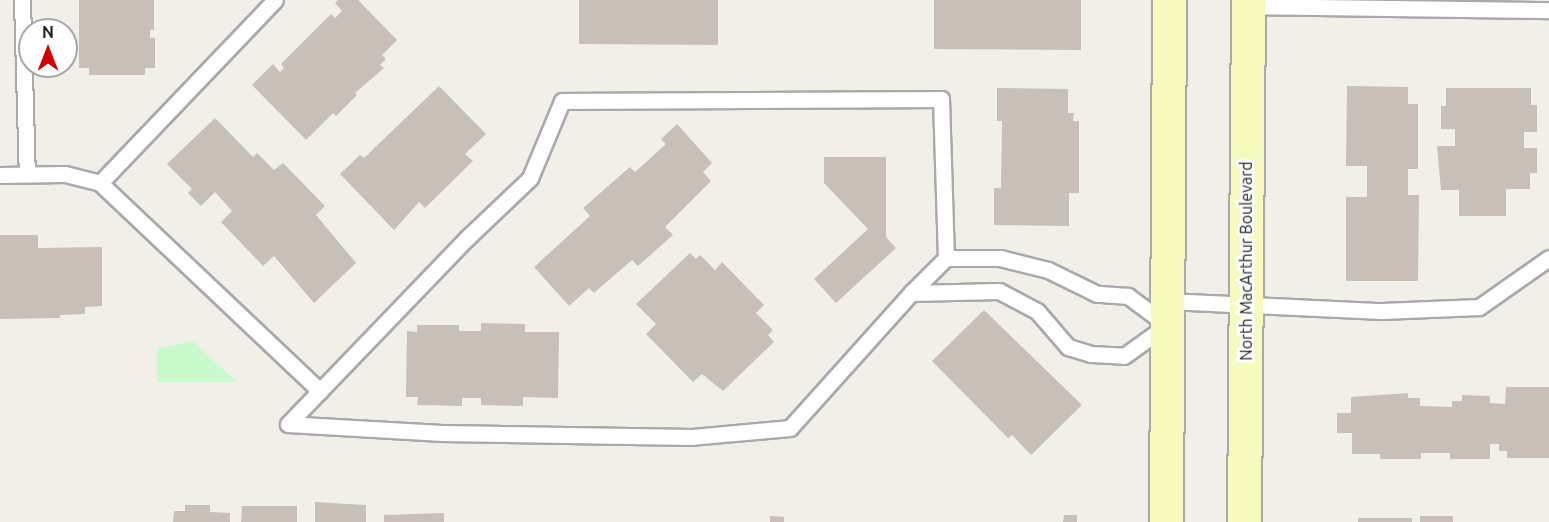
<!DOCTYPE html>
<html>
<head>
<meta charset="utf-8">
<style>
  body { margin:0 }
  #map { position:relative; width:1549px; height:522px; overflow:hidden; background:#f2efe9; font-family:Ubuntu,sans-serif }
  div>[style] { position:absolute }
  .park>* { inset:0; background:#c8facc }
  .building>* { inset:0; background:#c7bfb8 }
  .roads { filter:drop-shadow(2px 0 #a9a9a9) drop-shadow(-2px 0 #a9a9a9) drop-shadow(0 2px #a9a9a9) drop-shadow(0 -2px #a9a9a9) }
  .lane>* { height:15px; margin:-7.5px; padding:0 7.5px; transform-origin:7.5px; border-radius:7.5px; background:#fff }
  .secondary>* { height:33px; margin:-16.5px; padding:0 16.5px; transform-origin:16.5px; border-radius:16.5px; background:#f7fabf }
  span { translate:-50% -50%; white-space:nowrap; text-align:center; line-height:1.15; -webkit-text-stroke:6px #fff; paint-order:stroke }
  .street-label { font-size:16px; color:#222 }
  .north { position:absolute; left:18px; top:18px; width:60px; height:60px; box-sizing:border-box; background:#fff; border:2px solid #a7a7a7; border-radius:50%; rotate:0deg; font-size:16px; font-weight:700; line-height:24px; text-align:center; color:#222 }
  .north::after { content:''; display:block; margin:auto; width:21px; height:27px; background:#d40000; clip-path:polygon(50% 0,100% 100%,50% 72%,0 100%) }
</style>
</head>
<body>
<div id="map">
  <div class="park">
    <i style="clip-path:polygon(192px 341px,237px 382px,157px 382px,157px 349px)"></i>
  </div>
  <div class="building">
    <i style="clip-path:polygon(79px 0,154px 0,154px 30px,150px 30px,150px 38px,155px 38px,155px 68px,145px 68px,145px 75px,89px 75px,89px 68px,79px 68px)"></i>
    <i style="clip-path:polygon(338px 0,358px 0,397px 40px,382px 55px,386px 59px,380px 65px,384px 68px,355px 93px,357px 95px,336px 116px,333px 113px,306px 140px,252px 85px,273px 64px,280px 72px,284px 68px,281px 64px,331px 14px,335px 18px,342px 11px,335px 3px)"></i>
    <i style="clip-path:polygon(579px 0,718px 0,718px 45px,579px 44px)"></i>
    <i style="clip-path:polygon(934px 0,1081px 0,1081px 50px,934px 49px)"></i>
    <i style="clip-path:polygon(439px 86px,486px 134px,465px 154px,473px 161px,425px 208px,419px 202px,394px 230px,340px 174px,360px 155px,364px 158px)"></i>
    <i style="clip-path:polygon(1347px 86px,1408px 87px,1408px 104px,1418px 104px,1418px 169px,1408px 169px,1408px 195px,1419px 195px,1418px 281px,1346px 281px,1346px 197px,1367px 197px,1367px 166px,1346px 166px)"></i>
    <i style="clip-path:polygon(997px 88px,1068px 89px,1068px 113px,1074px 113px,1073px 121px,1079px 121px,1079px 193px,1069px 193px,1069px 226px,994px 225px,994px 188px,1001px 188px,1002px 121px,997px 121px)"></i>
    <i style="clip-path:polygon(1446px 88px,1531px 88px,1531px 105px,1537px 105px,1537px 132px,1524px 132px,1524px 148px,1537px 148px,1537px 173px,1530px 173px,1530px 189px,1506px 189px,1506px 216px,1459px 216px,1459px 190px,1441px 190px,1437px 146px,1455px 146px,1455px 129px,1441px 129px,1441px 106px,1446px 106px)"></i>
    <i style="clip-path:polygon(215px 118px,253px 157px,257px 153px,274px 170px,283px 163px,325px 206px,316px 215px,356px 263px,314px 303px,274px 256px,263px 266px,221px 222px,232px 211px,215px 192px,201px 206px,188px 193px,192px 189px,167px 164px)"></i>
    <i style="clip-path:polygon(677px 124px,712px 163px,703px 172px,711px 181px,665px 227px,673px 235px,638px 266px,632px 260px,594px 293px,589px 288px,569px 306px,534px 267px,590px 216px,583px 208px,630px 167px,635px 172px,666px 144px,661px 139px)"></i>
    <i style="clip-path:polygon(824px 157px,886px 157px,886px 237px,896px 248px,836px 303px,814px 279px,868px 229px,824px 183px)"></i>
    <i style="clip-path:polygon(0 235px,38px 235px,38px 248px,102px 247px,102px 306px,85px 307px,85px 314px,60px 315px,60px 318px,0 319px)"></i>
    <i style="clip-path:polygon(690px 253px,696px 259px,700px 255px,715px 270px,722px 262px,764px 305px,756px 313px,773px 330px,768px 335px,774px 342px,723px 391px,702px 374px,693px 382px,646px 334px,656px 324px,636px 304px)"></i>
    <i style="clip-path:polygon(984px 310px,1082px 405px,1031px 455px,1012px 435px,1008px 438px,932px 361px)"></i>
    <i style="clip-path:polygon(481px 323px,525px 324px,525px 332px,559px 332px,558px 398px,523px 397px,523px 406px,481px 405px,481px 398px,462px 398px,462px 406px,417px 405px,418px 397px,406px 397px,407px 331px,417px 332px,417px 325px,459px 325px,459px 331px,481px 331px)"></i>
    <i style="clip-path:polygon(1506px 387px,1549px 387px,1549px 458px,1507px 458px,1507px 451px,1499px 451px,1499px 444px,1490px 444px,1490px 459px,1450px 459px,1450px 453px,1421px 453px,1421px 459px,1380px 459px,1380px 454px,1352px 454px,1352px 433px,1337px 433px,1337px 413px,1351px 413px,1351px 397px,1408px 393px,1408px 398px,1420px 398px,1420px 406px,1452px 407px,1452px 401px,1462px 401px,1462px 395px,1490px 396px,1490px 403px,1505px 404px)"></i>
    <i style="clip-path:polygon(315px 502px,366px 505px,366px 522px,315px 522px)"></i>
    <i style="clip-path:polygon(185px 505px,210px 505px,210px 512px,230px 513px,230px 522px,173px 522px,174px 511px,185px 511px)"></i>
    <i style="clip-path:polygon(242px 506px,297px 506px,297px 522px,241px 522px)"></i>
    <i style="clip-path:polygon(444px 513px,444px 522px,384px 522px,384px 515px)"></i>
    <i style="clip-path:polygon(1064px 515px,1077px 515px,1077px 522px,1063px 522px)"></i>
    <i style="clip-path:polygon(770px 516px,784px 517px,784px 522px,770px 522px)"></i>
    <i style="clip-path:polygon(1420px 516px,1453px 516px,1453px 522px,1420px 522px)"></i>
    <i style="clip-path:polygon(1358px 518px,1412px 518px,1412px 522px,1358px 522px)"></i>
  </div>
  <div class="roads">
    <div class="lane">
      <i style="left:22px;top:0;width:174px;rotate:88.4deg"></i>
      <i style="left:1248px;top:6px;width:301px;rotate:0.8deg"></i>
      <i style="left:0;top:175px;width:65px;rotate:-0.9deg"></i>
      <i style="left:65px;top:174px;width:36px;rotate:14deg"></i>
      <i style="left:100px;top:183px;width:303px;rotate:43.4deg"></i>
      <i style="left:100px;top:183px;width:253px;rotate:-46.3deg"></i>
      <i style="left:911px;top:293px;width:88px;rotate:-1.3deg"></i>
      <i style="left:999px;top:291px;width:43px;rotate:27.8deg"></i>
      <i style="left:1037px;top:311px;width:48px;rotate:49.3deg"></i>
      <i style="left:1068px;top:347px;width:24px;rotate:17deg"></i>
      <i style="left:1091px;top:354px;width:33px;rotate:3deg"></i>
      <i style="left:1124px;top:356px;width:53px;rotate:-35.8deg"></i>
      <i style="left:1167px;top:325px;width:49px;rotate:-143.4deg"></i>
      <i style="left:1128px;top:296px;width:31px;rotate:-176deg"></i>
      <i style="left:1097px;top:294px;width:55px;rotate:-153.9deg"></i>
      <i style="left:1048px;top:270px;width:49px;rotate:-166deg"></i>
      <i style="left:1000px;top:258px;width:54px;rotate:180deg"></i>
      <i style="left:946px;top:258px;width:49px;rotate:135deg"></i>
      <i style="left:911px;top:293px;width:181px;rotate:131.9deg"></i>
      <i style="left:790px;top:428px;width:98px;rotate:174.8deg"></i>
      <i style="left:692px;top:437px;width:250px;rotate:-179.1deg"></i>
      <i style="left:442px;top:433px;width:154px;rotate:-176.7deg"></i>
      <i style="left:288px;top:424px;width:257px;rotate:-46.1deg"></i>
      <i style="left:466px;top:239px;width:88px;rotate:-43.6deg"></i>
      <i style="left:530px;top:178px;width:83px;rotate:-67.4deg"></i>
      <i style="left:562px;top:101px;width:379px;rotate:-0.3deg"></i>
      <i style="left:941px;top:99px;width:159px;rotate:88.2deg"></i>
      <i style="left:1167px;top:301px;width:215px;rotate:2.7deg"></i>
      <i style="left:1382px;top:311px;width:97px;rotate:-2.4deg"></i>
      <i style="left:1479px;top:307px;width:85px;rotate:-35deg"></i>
    </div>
    <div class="secondary">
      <i style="left:1166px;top:522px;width:522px;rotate:-89.67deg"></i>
      <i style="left:1244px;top:522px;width:522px;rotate:-89.56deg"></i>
    </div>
  </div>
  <div class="street-label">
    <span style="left:1246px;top:261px;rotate:-90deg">North MacArthur Boulevard</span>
  </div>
  <div class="north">N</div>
</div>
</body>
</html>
